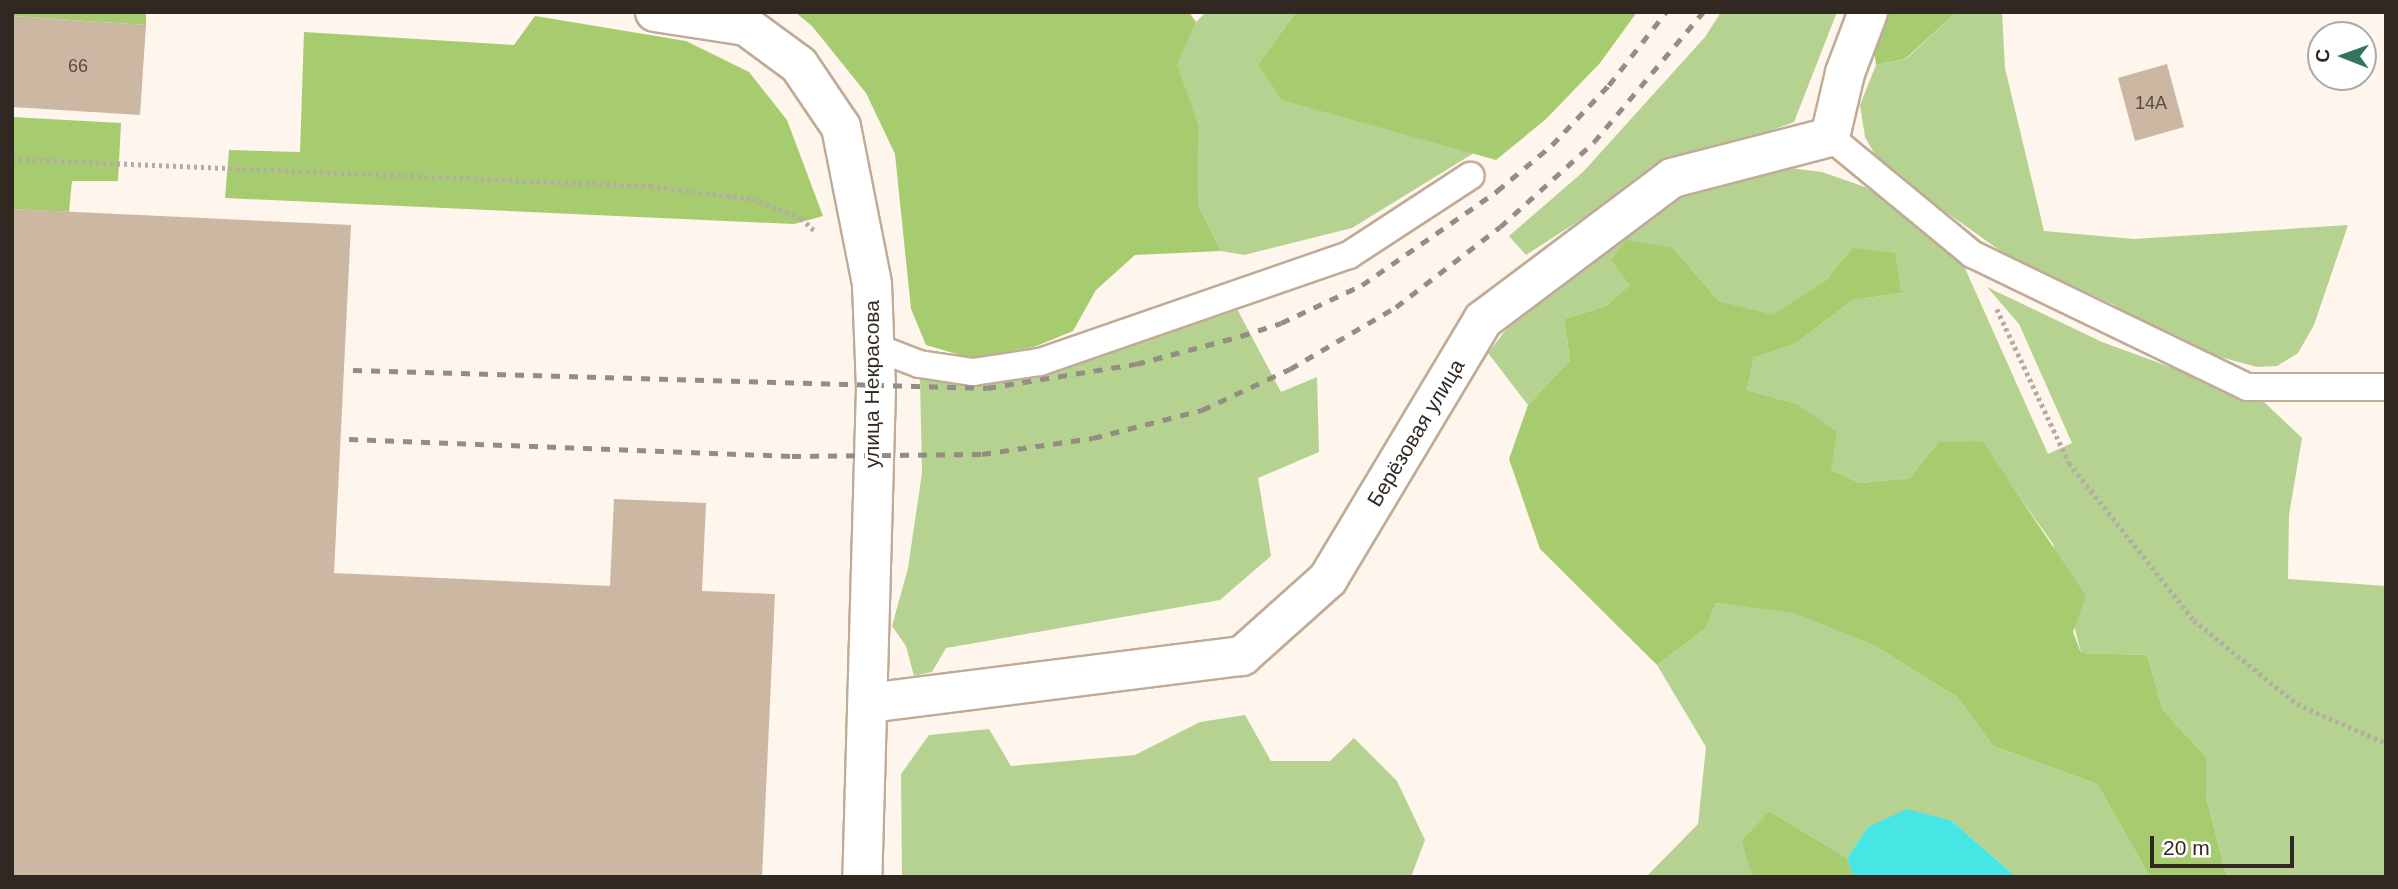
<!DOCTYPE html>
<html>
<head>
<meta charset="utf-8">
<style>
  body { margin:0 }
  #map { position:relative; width:2398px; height:889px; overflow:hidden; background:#fef5ec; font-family:Arial,sans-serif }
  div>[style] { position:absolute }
  .green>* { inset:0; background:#b6d290 }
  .forest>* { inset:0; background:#a7cc6f }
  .water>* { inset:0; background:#48e5e5 }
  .building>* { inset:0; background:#ccb7a3 }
  .path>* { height:4.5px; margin-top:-2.25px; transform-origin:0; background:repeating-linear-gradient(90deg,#b5aca4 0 3.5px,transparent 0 7px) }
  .roads { filter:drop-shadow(2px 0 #c0ab97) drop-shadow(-2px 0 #c0ab97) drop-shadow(0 2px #c0ab97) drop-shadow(0 -2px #c0ab97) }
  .lane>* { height:26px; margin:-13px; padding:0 13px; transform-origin:13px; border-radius:13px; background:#fff }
  .street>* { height:38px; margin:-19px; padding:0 19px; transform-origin:19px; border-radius:19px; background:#fff }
  .secondary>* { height:38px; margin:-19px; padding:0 19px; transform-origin:19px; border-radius:19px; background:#fff }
  .rail>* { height:5px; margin-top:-2.5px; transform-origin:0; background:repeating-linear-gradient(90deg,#958c84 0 9px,transparent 0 18px) }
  span { translate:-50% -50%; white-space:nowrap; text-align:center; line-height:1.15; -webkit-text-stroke:6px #fff; paint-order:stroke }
  .number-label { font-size:18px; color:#584c42 }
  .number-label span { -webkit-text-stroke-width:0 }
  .street-label { font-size:21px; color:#312921 }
  .frame { position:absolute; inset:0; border:14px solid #312921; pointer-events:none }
  .north { position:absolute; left:2307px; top:21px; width:70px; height:70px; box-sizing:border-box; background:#fff; border:2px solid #ada9a6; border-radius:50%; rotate:271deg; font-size:19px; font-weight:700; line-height:28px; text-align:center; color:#312921 }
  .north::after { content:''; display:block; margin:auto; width:24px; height:32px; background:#347462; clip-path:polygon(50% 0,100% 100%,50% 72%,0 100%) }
  .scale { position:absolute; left:2150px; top:836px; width:144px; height:32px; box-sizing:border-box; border:4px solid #312921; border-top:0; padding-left:9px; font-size:21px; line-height:24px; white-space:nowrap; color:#312921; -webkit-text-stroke:5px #fff; paint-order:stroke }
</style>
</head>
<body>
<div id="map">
  <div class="green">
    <i style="clip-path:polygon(1206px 12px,1296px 12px,1258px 64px,1410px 135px,1474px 153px,1352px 228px,1244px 255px,1221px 251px,1198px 204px,1199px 126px,1176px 65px,1196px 22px)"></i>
    <i style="clip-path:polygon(1721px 12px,1837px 12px,1794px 122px,1648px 176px,1526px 255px,1509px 236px,1583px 172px,1705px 37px)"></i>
    <i style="clip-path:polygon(1957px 12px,2002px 12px,2005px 68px,2044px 231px,2134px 239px,2348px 225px,2314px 325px,2298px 353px,2277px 366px,2257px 367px,2213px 355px,2154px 329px,2114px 305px,2012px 259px,1881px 166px,1865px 137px,1860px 105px,1876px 65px,1906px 59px)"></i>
    <i style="clip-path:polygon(1774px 166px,1822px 172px,1865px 187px,1912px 218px,1964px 266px,2048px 454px,2072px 443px,2019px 324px,1987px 287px,2102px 342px,2263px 401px,2302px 438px,2289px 515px,2288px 579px,2386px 586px,2386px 877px,2227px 877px,2206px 797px,2206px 757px,2163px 710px,2147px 655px,2081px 653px,2053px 544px,2009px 482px,1938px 442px,1910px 478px,1860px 483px,1831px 470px,1797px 404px,1747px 390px,1754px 358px,1795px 344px,1853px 300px,1901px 293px,1852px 248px,1826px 280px,1773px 316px,1719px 301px,1673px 248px,1606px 306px,1564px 319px,1570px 360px,1528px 405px,1488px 353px,1505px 331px,1634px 222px,1711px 182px)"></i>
    <i style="clip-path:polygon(1236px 307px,1281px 392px,1317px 377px,1319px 452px,1258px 478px,1271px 556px,1220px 600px,946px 648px,932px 672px,914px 676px,906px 646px,892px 626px,908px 568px,922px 473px,920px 378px,961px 378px)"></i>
    <i style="clip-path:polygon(1716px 603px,1795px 612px,1875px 646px,1957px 697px,1993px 746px,2097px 784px,2150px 877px,2016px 877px,1952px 821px,1868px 827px,1847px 858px,1769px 811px,1743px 841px,1752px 877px,1646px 877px,1698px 824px,1706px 747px,1657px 665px,1706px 628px)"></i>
    <i style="clip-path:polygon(1245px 715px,1271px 761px,1330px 761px,1354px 738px,1397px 781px,1425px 840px,1411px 877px,902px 877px,901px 774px,929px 735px,989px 729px,1011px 766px,1135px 755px,1200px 722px)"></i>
  </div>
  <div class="forest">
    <i style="clip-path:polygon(12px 12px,146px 12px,146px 25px,12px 16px)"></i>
    <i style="clip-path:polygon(795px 12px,1189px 12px,1196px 22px,1177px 65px,1199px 126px,1198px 204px,1221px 251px,1135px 255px,1096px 290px,1073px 331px,1034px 347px,970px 358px,926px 345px,911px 309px,895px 154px,866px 93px,812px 26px)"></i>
    <i style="clip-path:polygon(1296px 12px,1637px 12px,1600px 63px,1546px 119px,1496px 160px,1282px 100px,1258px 64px)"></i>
    <i style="clip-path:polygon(1885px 12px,1957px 12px,1905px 59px,1876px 65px,1873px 41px)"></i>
    <i style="clip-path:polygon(535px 16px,686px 41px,749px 72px,787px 120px,823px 216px,794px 224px,225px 198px,229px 150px,300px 152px,304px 32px,514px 45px)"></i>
    <i style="clip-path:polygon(12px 117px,121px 123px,118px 181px,72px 181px,69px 212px,12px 209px)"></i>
    <i style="clip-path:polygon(1626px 240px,1673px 248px,1719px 301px,1773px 315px,1826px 280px,1852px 248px,1895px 253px,1901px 293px,1853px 300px,1795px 344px,1754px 358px,1747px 390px,1797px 404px,1837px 432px,1831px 470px,1860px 483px,1910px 478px,1938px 442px,1982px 441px,2086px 596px,2073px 632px,2081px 653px,2147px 655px,2163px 710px,2206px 757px,2206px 797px,2227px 877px,2150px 877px,2097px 784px,1993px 746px,1957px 697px,1875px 646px,1795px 613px,1716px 603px,1706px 628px,1657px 665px,1540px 549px,1509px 459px,1528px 405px,1570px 360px,1564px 319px,1606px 306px,1630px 285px,1611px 260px)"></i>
    <i style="clip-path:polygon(1769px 811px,1847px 858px,1854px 877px,1752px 877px,1742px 841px)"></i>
  </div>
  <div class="water">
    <i style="clip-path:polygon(1907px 809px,1952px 821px,2016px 877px,1854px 877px,1847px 858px,1868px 827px)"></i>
  </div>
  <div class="building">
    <i style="clip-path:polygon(12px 16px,146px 25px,140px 115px,12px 107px)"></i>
    <i style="clip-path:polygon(2167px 64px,2184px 127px,2135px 141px,2118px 78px)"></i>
    <i style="clip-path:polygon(12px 209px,351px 225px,334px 573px,610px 586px,614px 499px,706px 503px,702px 591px,775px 594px,762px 877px,12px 877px)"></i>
  </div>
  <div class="path">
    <i style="left:12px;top:159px;width:639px;rotate:2.42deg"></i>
    <i style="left:650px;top:186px;width:104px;rotate:7.2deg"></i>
    <i style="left:753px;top:199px;width:52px;rotate:21.6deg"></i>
    <i style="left:801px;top:218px;width:18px;rotate:43deg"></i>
    <i style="left:1997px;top:309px;width:170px;rotate:64.9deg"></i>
    <i style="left:2069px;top:463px;width:201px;rotate:51.5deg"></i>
    <i style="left:2194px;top:620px;width:133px;rotate:39.2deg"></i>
    <i style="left:2297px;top:704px;width:97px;rotate:23.7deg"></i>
  </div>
  <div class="roads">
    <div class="lane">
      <i style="left:1830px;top:137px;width:184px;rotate:39.5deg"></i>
      <i style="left:1972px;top:254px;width:305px;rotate:25.8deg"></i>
      <i style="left:2247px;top:387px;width:139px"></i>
      <i style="left:875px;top:347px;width:47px;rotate:21.1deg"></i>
      <i style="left:919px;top:364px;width:55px;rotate:8.4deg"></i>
      <i style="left:973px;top:372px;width:68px;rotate:-8.5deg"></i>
      <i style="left:1040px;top:362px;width:327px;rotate:-19.1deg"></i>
      <i style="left:1349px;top:255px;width:145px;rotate:-33.1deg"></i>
    </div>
    <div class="street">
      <i style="left:869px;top:703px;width:376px;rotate:-7.2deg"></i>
      <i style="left:1242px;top:656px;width:115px;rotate:-41.8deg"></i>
      <i style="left:1328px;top:579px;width:302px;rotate:-59.1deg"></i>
      <i style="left:1483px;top:320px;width:236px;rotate:-36.9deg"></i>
      <i style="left:1672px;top:178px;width:163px;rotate:-14.5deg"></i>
      <i style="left:1830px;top:137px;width:66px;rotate:-76.8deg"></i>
      <i style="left:1845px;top:73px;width:65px;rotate:-69.3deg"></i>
    </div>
    <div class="secondary">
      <i style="left:655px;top:12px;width:92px;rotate:8.7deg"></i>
      <i style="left:746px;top:26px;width:66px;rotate:36.3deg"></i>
      <i style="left:799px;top:65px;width:75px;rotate:55.9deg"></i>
      <i style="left:841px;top:127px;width:160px;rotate:78.8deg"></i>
      <i style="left:872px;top:284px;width:104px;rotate:87.8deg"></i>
      <i style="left:876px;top:388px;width:489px;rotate:91.6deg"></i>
    </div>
  </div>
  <div class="rail">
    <i style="left:353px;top:370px;width:634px;rotate:1.63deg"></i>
    <i style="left:987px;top:388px;width:151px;rotate:-9.2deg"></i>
    <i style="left:1136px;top:364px;width:109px;rotate:-14.9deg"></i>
    <i style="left:1241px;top:336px;width:42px;rotate:-18deg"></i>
    <i style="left:1281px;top:323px;width:89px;rotate:-25.1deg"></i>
    <i style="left:1362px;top:285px;width:165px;rotate:-34.8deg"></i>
    <i style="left:1497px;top:191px;width:72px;rotate:-39.9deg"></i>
    <i style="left:1552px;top:145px;width:83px;rotate:-46.5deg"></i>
    <i style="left:1609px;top:85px;width:93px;rotate:-52deg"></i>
    <i style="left:349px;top:439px;width:443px;rotate:2.2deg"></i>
    <i style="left:792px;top:456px;width:190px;rotate:-0.6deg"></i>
    <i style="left:982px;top:454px;width:112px;rotate:-8.2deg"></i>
    <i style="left:1093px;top:438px;width:113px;rotate:-14.4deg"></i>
    <i style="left:1202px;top:410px;width:97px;rotate:-25deg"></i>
    <i style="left:1290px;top:369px;width:123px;rotate:-30.3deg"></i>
    <i style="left:1396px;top:307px;width:131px;rotate:-37.6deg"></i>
    <i style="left:1500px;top:227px;width:127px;rotate:-42.1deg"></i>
    <i style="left:1594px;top:142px;width:170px;rotate:-50deg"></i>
  </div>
  <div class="number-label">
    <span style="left:78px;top:66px">66</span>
    <span style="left:2151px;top:103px">14А</span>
  </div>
  <div class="street-label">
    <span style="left:872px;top:384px;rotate:-90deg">улица Некрасова</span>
    <span style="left:1416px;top:433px;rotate:-59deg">Берёзовая улица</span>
  </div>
  <div class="frame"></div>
  <div class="north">С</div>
  <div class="scale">20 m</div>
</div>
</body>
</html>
